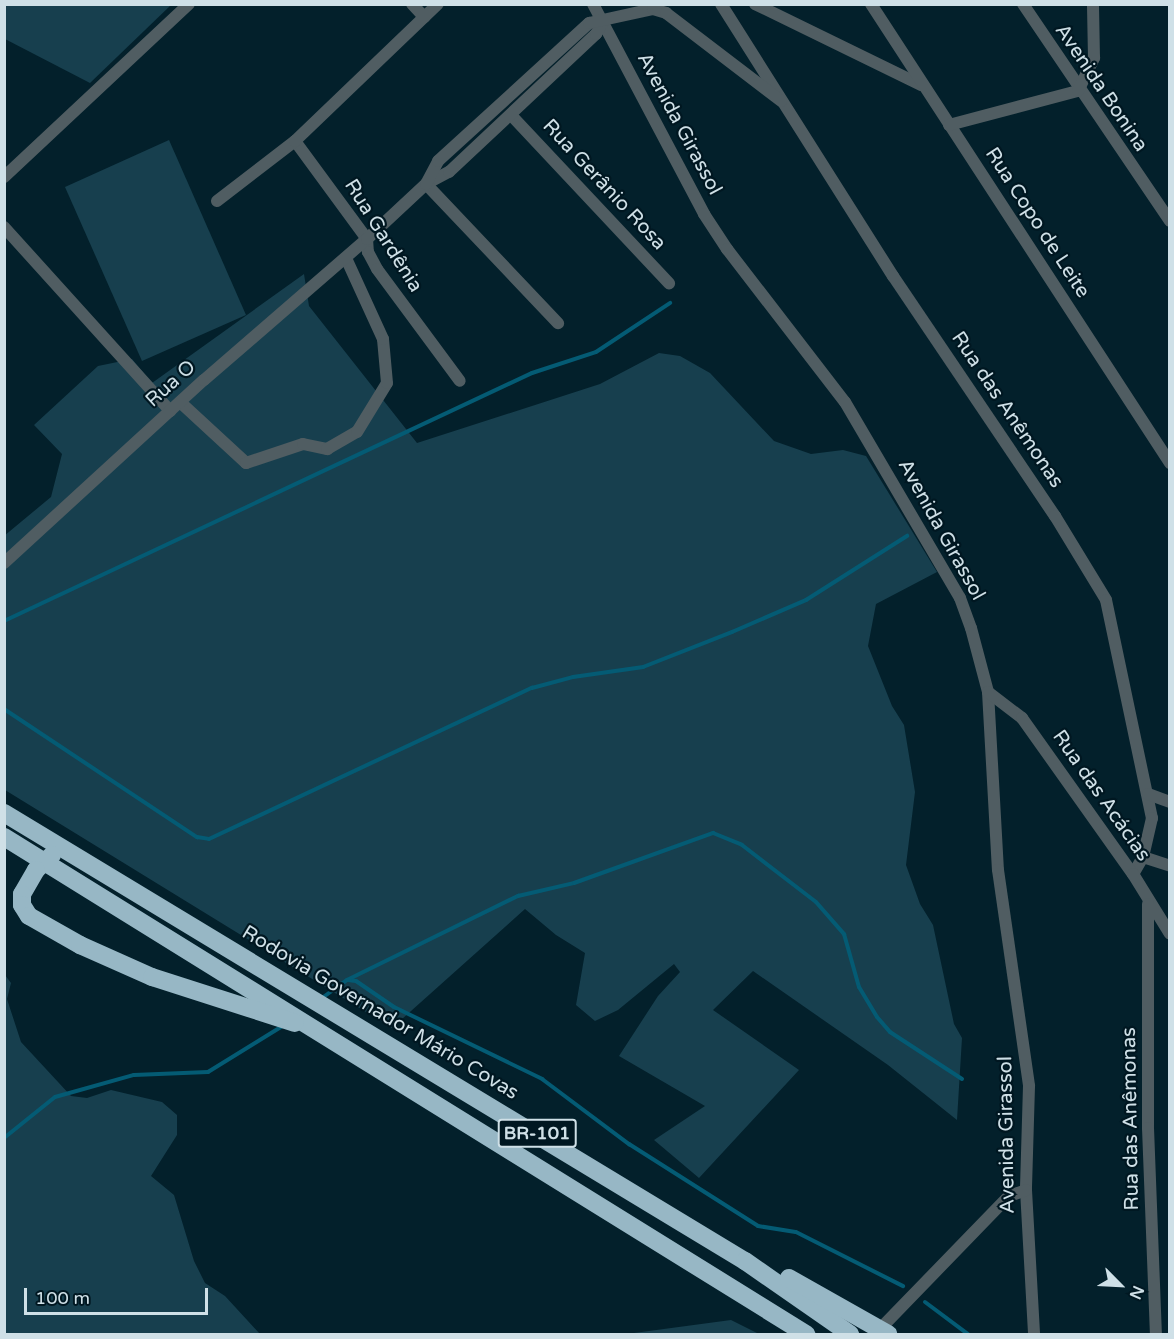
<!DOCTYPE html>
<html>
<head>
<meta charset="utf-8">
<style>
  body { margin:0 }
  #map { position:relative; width:1174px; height:1339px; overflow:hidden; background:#03202b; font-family:"Varela Round",sans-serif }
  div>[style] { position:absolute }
  .green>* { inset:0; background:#173f4e }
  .stream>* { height:4px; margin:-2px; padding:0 2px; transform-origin:2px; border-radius:2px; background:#045b74 }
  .minor>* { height:12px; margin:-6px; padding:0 6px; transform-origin:6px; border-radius:6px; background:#505d62 }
  .highway>* { height:18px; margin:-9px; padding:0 9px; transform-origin:9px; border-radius:9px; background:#97b7c5 }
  span { translate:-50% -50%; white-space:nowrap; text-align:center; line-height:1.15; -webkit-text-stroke:4.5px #001721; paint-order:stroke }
  .shield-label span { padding:2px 4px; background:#001721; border:2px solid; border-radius:4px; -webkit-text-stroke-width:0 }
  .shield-label { font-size:18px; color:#cfe0e7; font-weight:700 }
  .street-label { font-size:20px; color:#cfe0e7 }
  .frame { position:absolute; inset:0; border:6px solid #cfe0e7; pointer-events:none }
  .north { position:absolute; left:1090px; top:1255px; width:60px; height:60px; -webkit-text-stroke:4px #001721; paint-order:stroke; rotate:114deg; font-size:16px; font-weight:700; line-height:24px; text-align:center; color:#cfe0e7 }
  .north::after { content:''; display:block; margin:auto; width:21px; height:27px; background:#cfe0e7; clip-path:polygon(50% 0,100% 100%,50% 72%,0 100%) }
  .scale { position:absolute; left:24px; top:1288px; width:184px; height:27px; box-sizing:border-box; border:3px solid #cfe0e7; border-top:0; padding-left:8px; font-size:18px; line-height:21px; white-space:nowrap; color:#cfe0e7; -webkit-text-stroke:4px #001721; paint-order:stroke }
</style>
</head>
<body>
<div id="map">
  <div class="green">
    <i style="clip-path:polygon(4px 5px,5px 4px,171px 5px,90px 83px,5px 39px)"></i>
    <i style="clip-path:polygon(169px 140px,246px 315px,142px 361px,65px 187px)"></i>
    <i style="clip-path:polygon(304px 274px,309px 306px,417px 443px,600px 384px,659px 353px,680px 356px,710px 373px,774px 441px,811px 454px,843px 450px,866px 456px,937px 572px,876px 604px,868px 646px,892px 706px,904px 725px,915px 792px,906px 865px,920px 904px,933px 925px,954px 1024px,962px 1038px,957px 1120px,888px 1065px,753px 971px,713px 1010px,799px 1070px,699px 1178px,654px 1140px,705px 1106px,619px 1056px,658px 996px,680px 972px,674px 964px,618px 1010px,595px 1021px,576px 1005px,585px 953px,556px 935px,525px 909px,392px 1028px,5px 790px,4px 536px,51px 497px,62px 454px,34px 425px,98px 366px,132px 359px,152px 383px)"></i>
    <i style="clip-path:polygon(5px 975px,11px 983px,7px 999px,21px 1042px,71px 1096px,87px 1098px,111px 1090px,162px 1102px,177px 1115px,177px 1135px,151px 1176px,174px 1195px,194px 1261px,205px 1283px,225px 1296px,260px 1334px,5px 1334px)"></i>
    <i style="clip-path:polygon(731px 1320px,759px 1334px,627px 1334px,634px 1333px)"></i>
  </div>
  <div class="stream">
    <i style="left:4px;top:621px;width:583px;rotate:-25.16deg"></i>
    <i style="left:532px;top:373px;width:67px;rotate:-18.2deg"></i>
    <i style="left:596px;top:352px;width:89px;rotate:-33.5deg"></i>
    <i style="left:4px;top:709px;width:232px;rotate:33.6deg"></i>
    <i style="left:197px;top:837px;width:12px;rotate:9deg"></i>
    <i style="left:209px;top:839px;width:357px;rotate:-25.1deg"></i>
    <i style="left:532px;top:688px;width:42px;rotate:-15deg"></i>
    <i style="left:573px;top:677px;width:71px;rotate:-8.1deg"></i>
    <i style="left:643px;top:667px;width:96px;rotate:-21.5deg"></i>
    <i style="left:732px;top:632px;width:81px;rotate:-23.4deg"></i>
    <i style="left:806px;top:600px;width:120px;rotate:-32.4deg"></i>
    <i style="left:348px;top:980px;width:8px;rotate:7deg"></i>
    <i style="left:356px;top:981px;width:46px;rotate:34.4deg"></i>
    <i style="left:394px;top:1007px;width:165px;rotate:25.9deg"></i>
    <i style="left:542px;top:1079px;width:109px;rotate:36.8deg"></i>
    <i style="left:629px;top:1144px;width:153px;rotate:32.4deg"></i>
    <i style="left:758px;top:1226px;width:38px;rotate:9deg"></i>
    <i style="left:796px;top:1232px;width:120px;rotate:26.8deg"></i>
    <i style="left:322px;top:998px;width:31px;rotate:-36deg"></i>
    <i style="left:347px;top:980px;width:191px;rotate:-26.2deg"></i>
    <i style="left:518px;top:896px;width:57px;rotate:-13.1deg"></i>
    <i style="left:574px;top:883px;width:148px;rotate:-19.8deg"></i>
    <i style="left:713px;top:833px;width:31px;rotate:22deg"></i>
    <i style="left:742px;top:845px;width:93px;rotate:37.6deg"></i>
    <i style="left:816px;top:902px;width:43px;rotate:48.8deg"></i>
    <i style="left:844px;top:934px;width:55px;rotate:74.2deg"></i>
    <i style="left:859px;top:987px;width:35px;rotate:59deg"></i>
    <i style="left:877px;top:1017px;width:20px;rotate:49deg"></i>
    <i style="left:890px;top:1032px;width:86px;rotate:33.1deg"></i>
    <i style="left:4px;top:1138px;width:65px;rotate:-38.8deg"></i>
    <i style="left:55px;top:1097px;width:82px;rotate:-15.6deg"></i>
    <i style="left:134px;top:1075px;width:74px;rotate:-2.3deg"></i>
    <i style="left:208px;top:1072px;width:89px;rotate:-31.7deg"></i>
    <i style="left:925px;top:1302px;width:54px;rotate:36.7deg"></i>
  </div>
  <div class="minor">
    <i style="left:412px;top:4px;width:18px;rotate:47deg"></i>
    <i style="left:593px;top:4px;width:238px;rotate:62.1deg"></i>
    <i style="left:704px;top:214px;width:42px;rotate:56.7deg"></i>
    <i style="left:727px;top:249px;width:193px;rotate:52.4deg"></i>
    <i style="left:845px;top:402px;width:227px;rotate:59.6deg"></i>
    <i style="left:960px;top:598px;width:32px;rotate:70deg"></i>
    <i style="left:971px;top:628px;width:66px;rotate:75.1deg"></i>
    <i style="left:988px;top:692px;width:178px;rotate:86.8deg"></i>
    <i style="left:998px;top:870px;width:218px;rotate:81.8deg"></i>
    <i style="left:1029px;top:1086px;width:104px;rotate:91.7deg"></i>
    <i style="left:1026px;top:1190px;width:144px;rotate:86.8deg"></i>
    <i style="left:721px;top:4px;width:322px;rotate:57.7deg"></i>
    <i style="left:893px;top:276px;width:290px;rotate:56deg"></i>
    <i style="left:1055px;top:516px;width:98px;rotate:58.7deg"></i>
    <i style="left:1106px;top:600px;width:223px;rotate:78.1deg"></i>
    <i style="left:1152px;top:818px;width:40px;rotate:103deg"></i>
    <i style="left:1143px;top:857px;width:20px;rotate:120deg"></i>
    <i style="left:755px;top:4px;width:185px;rotate:26deg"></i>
    <i style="left:871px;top:4px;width:548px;rotate:56.92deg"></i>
    <i style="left:1023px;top:4px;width:262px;rotate:55.9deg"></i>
    <i style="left:511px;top:115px;width:231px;rotate:46.8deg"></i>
    <i style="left:949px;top:125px;width:133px;rotate:-14.8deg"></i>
    <i style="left:1078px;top:91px;width:37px;rotate:-64deg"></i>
    <i style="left:1094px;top:58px;width:54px;rotate:-91.1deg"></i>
    <i style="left:295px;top:141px;width:122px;rotate:53.7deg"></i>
    <i style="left:367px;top:239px;width:13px;rotate:86deg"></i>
    <i style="left:368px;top:252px;width:19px;rotate:62deg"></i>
    <i style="left:377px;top:269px;width:139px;rotate:53.5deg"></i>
    <i style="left:4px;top:177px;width:253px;rotate:-43.1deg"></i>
    <i style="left:426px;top:184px;width:26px;rotate:-28deg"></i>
    <i style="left:449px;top:172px;width:202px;rotate:-43.2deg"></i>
    <i style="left:596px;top:34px;width:14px;rotate:-60deg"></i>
    <i style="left:426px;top:184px;width:192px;rotate:46.5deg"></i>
    <i style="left:217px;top:201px;width:98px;rotate:-37.6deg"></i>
    <i style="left:295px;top:141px;width:198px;rotate:-43.8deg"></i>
    <i style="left:4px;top:227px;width:248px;rotate:47.9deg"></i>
    <i style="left:180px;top:402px;width:90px;rotate:42.7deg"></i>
    <i style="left:246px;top:463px;width:60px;rotate:-18.4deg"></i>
    <i style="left:303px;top:444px;width:25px;rotate:12deg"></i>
    <i style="left:327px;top:449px;width:34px;rotate:-30deg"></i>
    <i style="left:357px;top:432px;width:57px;rotate:-58.5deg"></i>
    <i style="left:387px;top:383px;width:44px;rotate:-95.2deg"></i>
    <i style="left:383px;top:339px;width:89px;rotate:-114.6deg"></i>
    <i style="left:4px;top:563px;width:271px;rotate:-42.5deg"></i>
    <i style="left:204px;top:380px;width:216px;rotate:-40.9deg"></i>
    <i style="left:367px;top:239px;width:81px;rotate:-43deg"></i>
    <i style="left:426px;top:184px;width:26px;rotate:-62deg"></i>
    <i style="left:438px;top:161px;width:205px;rotate:-42.4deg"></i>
    <i style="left:589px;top:23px;width:66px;rotate:-12.3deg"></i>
    <i style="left:653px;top:9px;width:14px;rotate:17deg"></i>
    <i style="left:666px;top:13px;width:145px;rotate:37.4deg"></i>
    <i style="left:988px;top:692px;width:43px;rotate:37.4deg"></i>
    <i style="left:1022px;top:718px;width:191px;rotate:54.6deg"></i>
    <i style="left:1133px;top:874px;width:70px;rotate:58.3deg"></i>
    <i style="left:1148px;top:794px;width:23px;rotate:20deg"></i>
    <i style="left:1143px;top:857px;width:28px;rotate:18deg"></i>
    <i style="left:1148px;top:904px;width:224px;rotate:90deg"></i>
    <i style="left:1148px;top:1128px;width:206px;rotate:87.8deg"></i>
    <i style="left:880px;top:1329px;width:185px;rotate:-45.9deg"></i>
    <i style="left:1009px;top:1196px;width:18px;rotate:-19deg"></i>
  </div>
  <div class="highway">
    <i style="left:4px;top:813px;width:866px;rotate:31.16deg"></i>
    <i style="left:745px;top:1261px;width:128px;rotate:34.8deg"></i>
    <i style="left:4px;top:837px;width:944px;rotate:31.79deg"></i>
    <i style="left:52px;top:855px;width:22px;rotate:137deg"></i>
    <i style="left:36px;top:870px;width:28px;rotate:120deg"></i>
    <i style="left:22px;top:894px;width:11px;rotate:90deg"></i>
    <i style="left:22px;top:905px;width:13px;rotate:58deg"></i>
    <i style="left:29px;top:916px;width:59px;rotate:29.6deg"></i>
    <i style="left:80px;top:945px;width:79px;rotate:24deg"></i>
    <i style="left:152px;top:977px;width:150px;rotate:17.8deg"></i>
    <i style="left:789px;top:1278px;width:114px;rotate:29.5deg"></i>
  </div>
  <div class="shield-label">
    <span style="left:537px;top:1133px">BR-101</span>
  </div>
  <div class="street-label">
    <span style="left:1101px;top:88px;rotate:56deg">Avenida Bonina</span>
    <span style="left:679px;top:124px;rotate:62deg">Avenida Girassol</span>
    <span style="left:604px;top:185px;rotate:47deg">Rua Gerânio Rosa</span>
    <span style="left:1037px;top:223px;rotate:57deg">Rua Copo de Leite</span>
    <span style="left:383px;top:236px;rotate:58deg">Rua Gardênia</span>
    <span style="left:171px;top:384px;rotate:-42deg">Rua O</span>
    <span style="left:1007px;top:410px;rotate:56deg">Rua das Anêmonas</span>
    <span style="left:941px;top:530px;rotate:61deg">Avenida Girassol</span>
    <span style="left:1101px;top:796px;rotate:55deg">Rua das Acácias</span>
    <span style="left:380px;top:1013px;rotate:31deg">Rodovia Governador Mário Covas</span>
    <span style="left:1131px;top:1119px;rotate:-91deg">Rua das Anêmonas</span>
    <span style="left:1007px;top:1135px;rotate:-91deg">Avenida Girassol</span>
  </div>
  <div class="frame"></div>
  <div class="north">N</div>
  <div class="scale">100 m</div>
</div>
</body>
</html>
